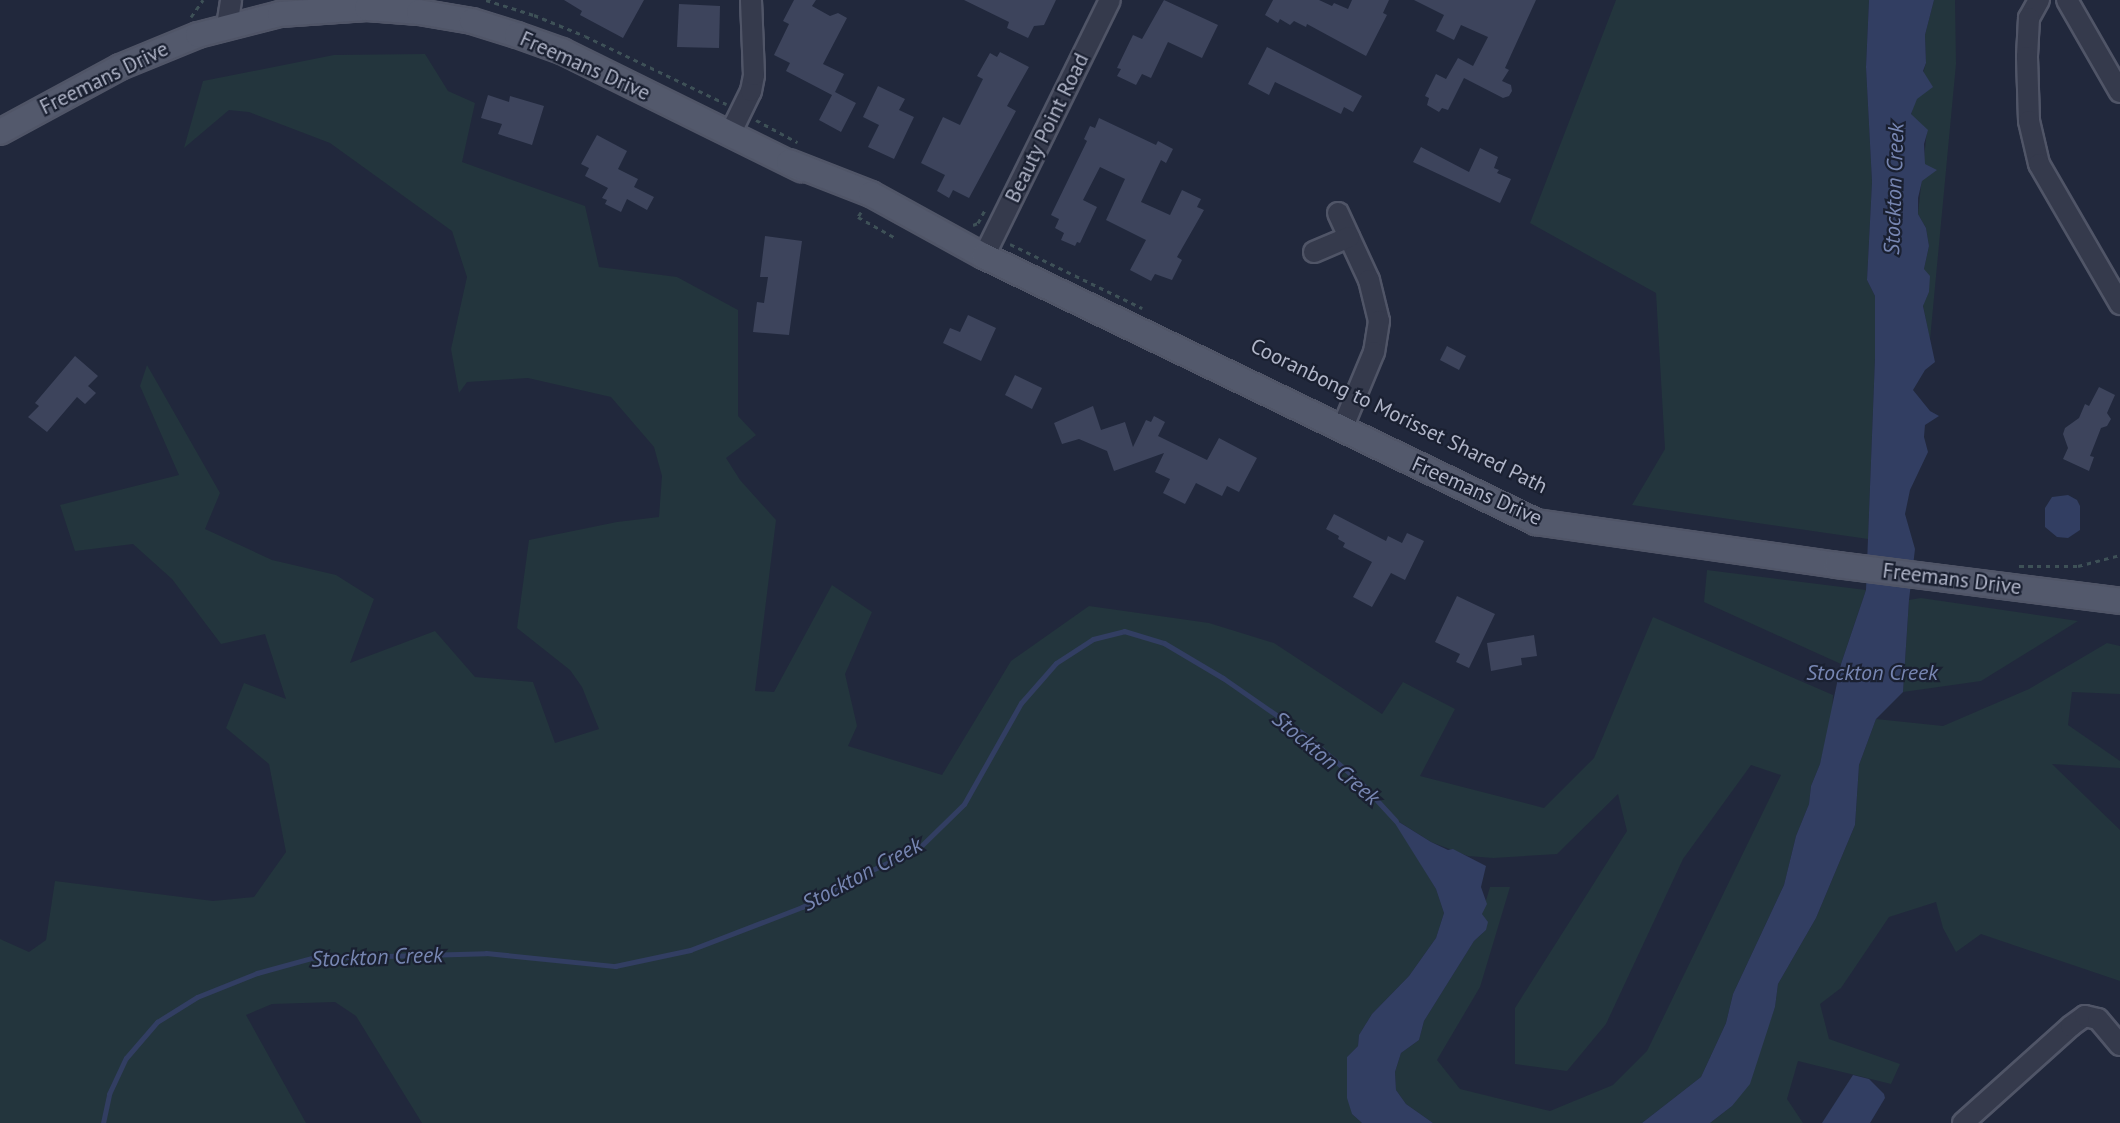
<!DOCTYPE html>
<html>
<head>
<meta charset="utf-8">
<style>
  body { margin:0 }
  #map { position:relative; width:2120px; height:1123px; overflow:hidden; background:#21283c; font-family:"PT Sans",sans-serif }
  div>[style] { position:absolute }
  .green>* { inset:0; background:#23353d }
  .water>* { inset:0; background:#323e62 }
  .stream>* { height:5px; margin:-2.5px; padding:0 2.5px; transform-origin:2.5px; border-radius:2.5px; background:#323e62 }
  .building>* { inset:0; background:#3d445c }
  .path>* { height:3px; margin-top:-1.5px; transform-origin:0; background:repeating-linear-gradient(90deg,#3e5157 0 4.5px,transparent 0 9px) }
  .roads { filter:drop-shadow(2px 0 #505567) drop-shadow(-2px 0 #505567) drop-shadow(0 2px #505567) drop-shadow(0 -2px #505567) }
  .minor>* { height:20px; margin:-10px; padding:0 10px; transform-origin:10px; border-radius:10px; background:#353a4c }
  .major>* { height:24px; margin:-12px; padding:0 12px; transform-origin:12px; border-radius:12px; background:#53596c }
  span { translate:-50% -50%; white-space:nowrap; text-align:center; line-height:1.15; -webkit-text-stroke:4.5px #1a2031; paint-order:stroke }
  .street-label { font-size:21px; color:#b0b5c8 }
  .water-label { font-size:22px; color:#7786b2; font-style:italic }
</style>
</head>
<body>
<div id="map">
  <div class="green">
    <i style="clip-path:polygon(1616px 0,1869px 0,1866px 67px,1872px 182px,1867px 280px,1875px 296px,1875px 358px,1868px 539px,1632px 505px,1665px 449px,1656px 293px,1530px 223px)"></i>
    <i style="clip-path:polygon(1934px 0,1955px 0,1956px 64px,1930px 340px,1923px 305px,1929px 292px,1924px 269px,1929px 246px,1926px 228px,1918px 214px,1927px 130px,1911px 115px,1926px 63px,1925px 35px)"></i>
    <i style="clip-path:polygon(425px 54px,448px 91px,475px 103px,462px 162px,585px 206px,599px 267px,677px 277px,738px 310px,738px 416px,756px 435px,726px 458px,740px 480px,776px 520px,755px 691px,774px 692px,832px 585px,872px 612px,845px 674px,857px 726px,848px 746px,942px 775px,1011px 661px,1089px 606px,1209px 623px,1274px 643px,1382px 714px,1403px 682px,1455px 709px,1420px 776px,1544px 808px,1594px 758px,1653px 617px,1833px 695px,1832px 716px,1820px 764px,1811px 786px,1809px 804px,1796px 836px,1784px 885px,1733px 994px,1726px 1023px,1701px 1077px,1642px 1123px,1433px 1123px,1406px 1104px,1396px 1090px,1395px 1072px,1401px 1053px,1419px 1040px,1424px 1021px,1474px 941px,1486px 930px,1482px 914px,1490px 887px,1510px 887px,1480px 987px,1437px 1060px,1460px 1089px,1550px 1111px,1613px 1085px,1647px 1051px,1781px 775px,1751px 765px,1683px 859px,1606px 1024px,1567px 1071px,1515px 1064px,1515px 1008px,1627px 831px,1618px 794px,1557px 854px,1493px 858px,1468px 856px,1431px 842px,1393px 818px,1436px 889px,1444px 913px,1436px 938px,1409px 976px,1372px 1014px,1359px 1035px,1358px 1046px,1347px 1057px,1352px 1114px,1362px 1123px,422px 1123px,356px 1016px,335px 1002px,272px 1004px,246px 1015px,306px 1123px,0 1123px,0 939px,29px 952px,46px 940px,55px 881px,213px 901px,254px 897px,286px 852px,269px 764px,226px 728px,244px 683px,286px 699px,265px 634px,221px 644px,172px 579px,133px 544px,75px 551px,60px 505px,179px 475px,140px 386px,147px 365px,220px 493px,205px 529px,272px 560px,336px 575px,374px 599px,350px 663px,435px 631px,475px 677px,533px 682px,555px 743px,599px 729px,582px 687px,570px 670px,517px 628px,529px 540px,617px 522px,659px 517px,662px 476px,654px 447px,611px 397px,528px 378px,467px 382px,459px 393px,451px 349px,467px 277px,452px 231px,330px 143px,249px 112px,229px 110px,184px 148px,203px 81px,334px 55px)"></i>
    <i style="clip-path:polygon(1707px 570px,1866px 590px,1841px 664px,1704px 602px)"></i>
    <i style="clip-path:polygon(1921px 598px,2078px 621px,1981px 681px,1903px 692px,1909px 600px)"></i>
    <i style="clip-path:polygon(2107px 643px,2120px 646px,2120px 694px,2072px 692px,2068px 725px,2120px 761px,2120px 768px,2052px 764px,2120px 830px,2120px 981px,1981px 934px,1956px 952px,1943px 928px,1936px 902px,1889px 917px,1841px 988px,1820px 1004px,1829px 1039px,1900px 1064px,1891px 1084px,1798px 1061px,1787px 1099px,1803px 1123px,1710px 1123px,1732px 1106px,1770px 1021px,1775px 1007px,1778px 984px,1816px 918px,1855px 825px,1859px 765px,1876px 719px,1943px 726px,2029px 689px)"></i>
  </div>
  <div class="water">
    <i style="clip-path:polygon(1869px 0,1934px 0,1925px 35px,1926px 63px,1923px 71px,1933px 87px,1917px 99px,1911px 114px,1928px 130px,1924px 144px,1925px 164px,1937px 170px,1922px 181px,1918px 198px,1918px 214px,1926px 228px,1929px 246px,1924px 269px,1930px 276px,1929px 292px,1923px 306px,1935px 362px,1925px 370px,1913px 390px,1930px 411px,1939px 416px,1925px 425px,1924px 437px,1928px 452px,1910px 490px,1905px 514px,1915px 549px,1909px 600px,1903px 692px,1876px 719px,1859px 765px,1855px 825px,1816px 918px,1778px 984px,1775px 1007px,1750px 1084px,1732px 1106px,1710px 1123px,1642px 1123px,1701px 1077px,1726px 1023px,1733px 994px,1784px 885px,1796px 836px,1809px 804px,1811px 786px,1820px 764px,1841px 664px,1866px 590px,1875px 358px,1875px 296px,1867px 280px,1872px 182px,1866px 67px)"></i>
    <i style="clip-path:polygon(2068px 495px,2077px 500px,2080px 506px,2080px 530px,2068px 538px,2057px 537px,2045px 527px,2045px 508px,2052px 497px)"></i>
    <i style="clip-path:polygon(1391px 817px,1431px 842px,1448px 850px,1453px 849px,1486px 866px,1481px 887px,1487px 904px,1482px 914px,1488px 922px,1486px 930px,1474px 941px,1424px 1021px,1419px 1040px,1401px 1053px,1395px 1072px,1396px 1090px,1406px 1104px,1433px 1123px,1362px 1123px,1352px 1114px,1347px 1098px,1347px 1057px,1358px 1046px,1359px 1035px,1372px 1014px,1409px 976px,1436px 938px,1444px 913px,1436px 889px)"></i>
    <i style="clip-path:polygon(1853px 1075px,1869px 1079px,1884px 1094px,1885px 1098px,1870px 1123px,1822px 1123px)"></i>
  </div>
  <div class="stream">
    <i style="left:103px;top:1123px;width:30px;rotate:-78deg"></i>
    <i style="left:109px;top:1094px;width:40px;rotate:-65deg"></i>
    <i style="left:126px;top:1058px;width:48px;rotate:-49.3deg"></i>
    <i style="left:157px;top:1022px;width:47px;rotate:-32deg"></i>
    <i style="left:197px;top:997px;width:65px;rotate:-21.8deg"></i>
    <i style="left:257px;top:973px;width:57px;rotate:-15.3deg"></i>
    <i style="left:312px;top:958px;width:174px;rotate:-1.6deg"></i>
    <i style="left:486px;top:953px;width:130px;rotate:5.8deg"></i>
    <i style="left:615px;top:966px;width:77px;rotate:-12deg"></i>
    <i style="left:690px;top:950px;width:120px;rotate:-21deg"></i>
    <i style="left:802px;top:907px;width:60px;rotate:-28.7deg"></i>
    <i style="left:855px;top:878px;width:71px;rotate:-25.1deg"></i>
    <i style="left:919px;top:848px;width:63px;rotate:-44.4deg"></i>
    <i style="left:964px;top:804px;width:116px;rotate:-60.6deg"></i>
    <i style="left:1021px;top:703px;width:53px;rotate:-48.8deg"></i>
    <i style="left:1056px;top:663px;width:44px;rotate:-33deg"></i>
    <i style="left:1093px;top:639px;width:32px;rotate:-14deg"></i>
    <i style="left:1124px;top:631px;width:42px;rotate:16.7deg"></i>
    <i style="left:1164px;top:643px;width:69px;rotate:30.7deg"></i>
    <i style="left:1223px;top:678px;width:100px;rotate:34.8deg"></i>
    <i style="left:1305px;top:735px;width:72px;rotate:40.5deg"></i>
    <i style="left:1360px;top:782px;width:53px;rotate:47.3deg"></i>
  </div>
  <div class="building">
    <i style="clip-path:polygon(564px 0,644px 0,623px 38px,580px 15px,582px 11px)"></i>
    <i style="clip-path:polygon(794px 0,816px 0,812px 6px,830px 16px,838px 13px,847px 18px,823px 64px,844px 74px,835px 92px,856px 103px,841px 132px,819px 120px,832px 95px,786px 71px,790px 63px,774px 55px,789px 24px,783px 21px)"></i>
    <i style="clip-path:polygon(964px 0,1056px 0,1044px 25px,1034px 26px,1028px 38px,1007px 28px,1009px 22px)"></i>
    <i style="clip-path:polygon(1164px 0,1218px 25px,1202px 58px,1168px 42px,1151px 78px,1142px 74px,1136px 85px,1117px 76px,1121px 69px,1117px 68px,1133px 35px,1142px 39px)"></i>
    <i style="clip-path:polygon(1273px 0,1319px 0,1332px 6px,1334px 3px,1348px 9px,1352px 0,1389px 0,1383px 13px,1387px 15px,1366px 56px,1307px 24px,1306px 27px,1294px 21px,1290px 25px,1280px 19px,1278px 23px,1265px 15px)"></i>
    <i style="clip-path:polygon(1414px 0,1536px 0,1505px 68px,1509px 70px,1502px 81px,1511px 85px,1512px 91px,1509px 96px,1503px 98px,1464px 78px,1448px 110px,1442px 108px,1439px 112px,1427px 105px,1429px 98px,1425px 96px,1436px 74px,1446px 79px,1458px 58px,1473px 66px,1488px 37px,1461px 25px,1454px 40px,1436px 31px,1444px 15px)"></i>
    <i style="clip-path:polygon(679px 4px,720px 6px,719px 48px,677px 47px)"></i>
    <i style="clip-path:polygon(1267px 47px,1362px 96px,1353px 112px,1344px 107px,1341px 114px,1275px 82px,1269px 95px,1248px 84px)"></i>
    <i style="clip-path:polygon(1000px 52px,1029px 67px,1007px 106px,1016px 111px,969px 198px,953px 190px,949px 198px,937px 191px,945px 175px,921px 163px,943px 117px,960px 125px,983px 79px,977px 76px,990px 53px,997px 57px)"></i>
    <i style="clip-path:polygon(878px 86px,905px 99px,899px 110px,914px 117px,894px 159px,868px 147px,879px 125px,863px 117px)"></i>
    <i style="clip-path:polygon(488px 95px,509px 102px,510px 96px,544px 106px,532px 145px,498px 134px,502px 124px,481px 118px)"></i>
    <i style="clip-path:polygon(1099px 118px,1156px 145px,1158px 141px,1173px 149px,1166px 163px,1161px 160px,1141px 202px,1170px 215px,1182px 190px,1201px 199px,1197px 207px,1204px 210px,1177px 257px,1182px 260px,1172px 280px,1155px 274px,1151px 281px,1130px 270px,1146px 240px,1106px 220px,1125px 179px,1100px 167px,1083px 200px,1097px 207px,1080px 243px,1077px 242px,1075px 246px,1061px 240px,1064px 233px,1055px 228px,1059px 219px,1051px 215px,1087px 141px,1084px 139px,1090px 126px,1095px 128px)"></i>
    <i style="clip-path:polygon(597px 135px,627px 151px,618px 169px,638px 179px,634px 187px,654px 197px,647px 210px,627px 199px,621px 212px,605px 204px,607px 200px,602px 198px,608px 188px,585px 176px,589px 168px,581px 164px)"></i>
    <i style="clip-path:polygon(1421px 147px,1469px 172px,1480px 148px,1498px 157px,1494px 168px,1499px 170px,1497px 173px,1511px 179px,1500px 203px,1413px 162px)"></i>
    <i style="clip-path:polygon(765px 236px,802px 241px,789px 335px,753px 332px,757px 302px,764px 303px,768px 277px,760px 277px)"></i>
    <i style="clip-path:polygon(968px 315px,996px 328px,981px 361px,943px 343px,950px 328px,960px 332px)"></i>
    <i style="clip-path:polygon(1447px 346px,1466px 356px,1459px 370px,1440px 360px)"></i>
    <i style="clip-path:polygon(75px 356px,98px 376px,88px 386px,96px 393px,85px 404px,77px 397px,47px 432px,28px 417px,39px 406px,35px 403px)"></i>
    <i style="clip-path:polygon(1015px 375px,1042px 388px,1032px 409px,1005px 395px)"></i>
    <i style="clip-path:polygon(2099px 387px,2115px 395px,2107px 413px,2111px 419px,2107px 426px,2101px 428px,2090px 456px,2094px 457px,2089px 471px,2063px 459px,2068px 448px,2063px 434px,2065px 428px,2079px 418px,2085px 404px,2089px 406px)"></i>
    <i style="clip-path:polygon(1093px 406px,1101px 430px,1125px 422px,1133px 447px,1146px 420px,1151px 422px,1154px 416px,1165px 422px,1158px 436px,1207px 460px,1219px 438px,1257px 458px,1239px 492px,1227px 486px,1222px 496px,1196px 483px,1185px 504px,1163px 493px,1170px 479px,1155px 472px,1164px 453px,1114px 471px,1107px 451px,1079px 439px,1062px 444px,1054px 423px)"></i>
    <i style="clip-path:polygon(1334px 514px,1386px 541px,1388px 536px,1402px 543px,1407px 533px,1424px 541px,1405px 580px,1391px 573px,1372px 607px,1353px 597px,1372px 562px,1343px 547px,1345px 543px,1338px 539px,1339px 536px,1326px 529px)"></i>
    <i style="clip-path:polygon(1457px 596px,1495px 614px,1469px 668px,1456px 662px,1460px 654px,1435px 642px)"></i>
    <i style="clip-path:polygon(1534px 635px,1537px 656px,1521px 658px,1522px 665px,1491px 671px,1487px 643px)"></i>
  </div>
  <div class="path">
    <i style="left:486px;top:0;width:50px;rotate:17.4deg"></i>
    <i style="left:534px;top:15px;width:55px;rotate:22.4deg"></i>
    <i style="left:585px;top:36px;width:157px;rotate:25.7deg"></i>
    <i style="left:191px;top:17px;width:21px;rotate:-55deg"></i>
    <i style="left:756px;top:120px;width:47px;rotate:28.2deg"></i>
    <i style="left:861px;top:212px;width:6px;rotate:121deg"></i>
    <i style="left:858px;top:217px;width:41px;rotate:29.1deg"></i>
    <i style="left:973px;top:225px;width:5px;rotate:-22deg"></i>
    <i style="left:978px;top:223px;width:17px;rotate:-62deg"></i>
    <i style="left:1010px;top:244px;width:147px;rotate:25.9deg"></i>
    <i style="left:2019px;top:566px;width:59px"></i>
    <i style="left:2078px;top:566px;width:43px;rotate:-14.7deg"></i>
  </div>
  <div class="roads">
    <div class="minor">
      <i style="left:2039px;top:0;width:21px;rotate:119deg"></i>
      <i style="left:2029px;top:18px;width:39px;rotate:93deg"></i>
      <i style="left:2027px;top:57px;width:64px;rotate:88.2deg"></i>
      <i style="left:2029px;top:121px;width:44px;rotate:76.9deg"></i>
      <i style="left:2039px;top:164px;width:162px;rotate:59.9deg"></i>
      <i style="left:2067px;top:0;width:106px;rotate:60.1deg"></i>
      <i style="left:227px;top:26px;width:26px;rotate:-81deg"></i>
      <i style="left:730px;top:134px;width:48px;rotate:-64deg"></i>
      <i style="left:751px;top:91px;width:16px;rotate:-79deg"></i>
      <i style="left:754px;top:75px;width:75px;rotate:-92.3deg"></i>
      <i style="left:1338px;top:213px;width:74px;rotate:65.2deg"></i>
      <i style="left:1369px;top:280px;width:42px;rotate:76.3deg"></i>
      <i style="left:1379px;top:321px;width:31px;rotate:99deg"></i>
      <i style="left:1374px;top:352px;width:83px;rotate:112.6deg"></i>
      <i style="left:1314px;top:252px;width:38px;rotate:-23deg"></i>
      <i style="left:984px;top:256px;width:285px;rotate:-63.8deg"></i>
      <i style="left:1963px;top:1123px;width:145px;rotate:-41.9deg"></i>
      <i style="left:2071px;top:1026px;width:17px;rotate:-36deg"></i>
      <i style="left:2085px;top:1016px;width:13px;rotate:13deg"></i>
      <i style="left:2098px;top:1019px;width:34px;rotate:50deg"></i>
    </div>
    <div class="major">
      <i style="left:0;top:132px;width:136px;rotate:-28.4deg"></i>
      <i style="left:120px;top:67px;width:84px;rotate:-22.3deg"></i>
      <i style="left:198px;top:35px;width:85px;rotate:-14.4deg"></i>
      <i style="left:280px;top:14px;width:87px;rotate:-3.9deg"></i>
      <i style="left:367px;top:8px;width:52px;rotate:4.4deg"></i>
      <i style="left:419px;top:12px;width:54px;rotate:9.6deg"></i>
      <i style="left:472px;top:21px;width:47px;rotate:17.3deg"></i>
      <i style="left:517px;top:35px;width:48px;rotate:19.6deg"></i>
      <i style="left:562px;top:51px;width:267px;rotate:26.3deg"></i>
      <i style="left:789px;top:162px;width:88px;rotate:21.3deg"></i>
      <i style="left:871px;top:194px;width:129px;rotate:28.8deg"></i>
      <i style="left:984px;top:256px;width:613px;rotate:25.73deg"></i>
      <i style="left:1536px;top:522px;width:304px;rotate:8.1deg"></i>
      <i style="left:1837px;top:565px;width:285px;rotate:7.2deg"></i>
    </div>
  </div>
  <div class="street-label">
    <span style="left:585px;top:66px;rotate:24deg">Freemans Drive</span>
    <span style="left:104px;top:78px;rotate:-26deg">Freemans Drive</span>
    <span style="left:1047px;top:128px;rotate:-64deg">Beauty Point Road</span>
    <span style="left:1399px;top:416px;rotate:26deg">Cooranbong to Morisset Shared Path</span>
    <span style="left:1477px;top:491px;rotate:24deg">Freemans Drive</span>
    <span style="left:1952px;top:579px;rotate:7deg">Freemans Drive</span>
  </div>
  <div class="water-label">
    <span style="left:1894px;top:189px;rotate:-88deg">Stockton Creek</span>
    <span style="left:1872px;top:673px">Stockton Creek</span>
    <span style="left:1326px;top:758px;rotate:40deg">Stockton Creek</span>
    <span style="left:862px;top:874px;rotate:-28deg">Stockton Creek</span>
    <span style="left:377px;top:957px;rotate:-2deg">Stockton Creek</span>
  </div>
</div>
</body>
</html>
